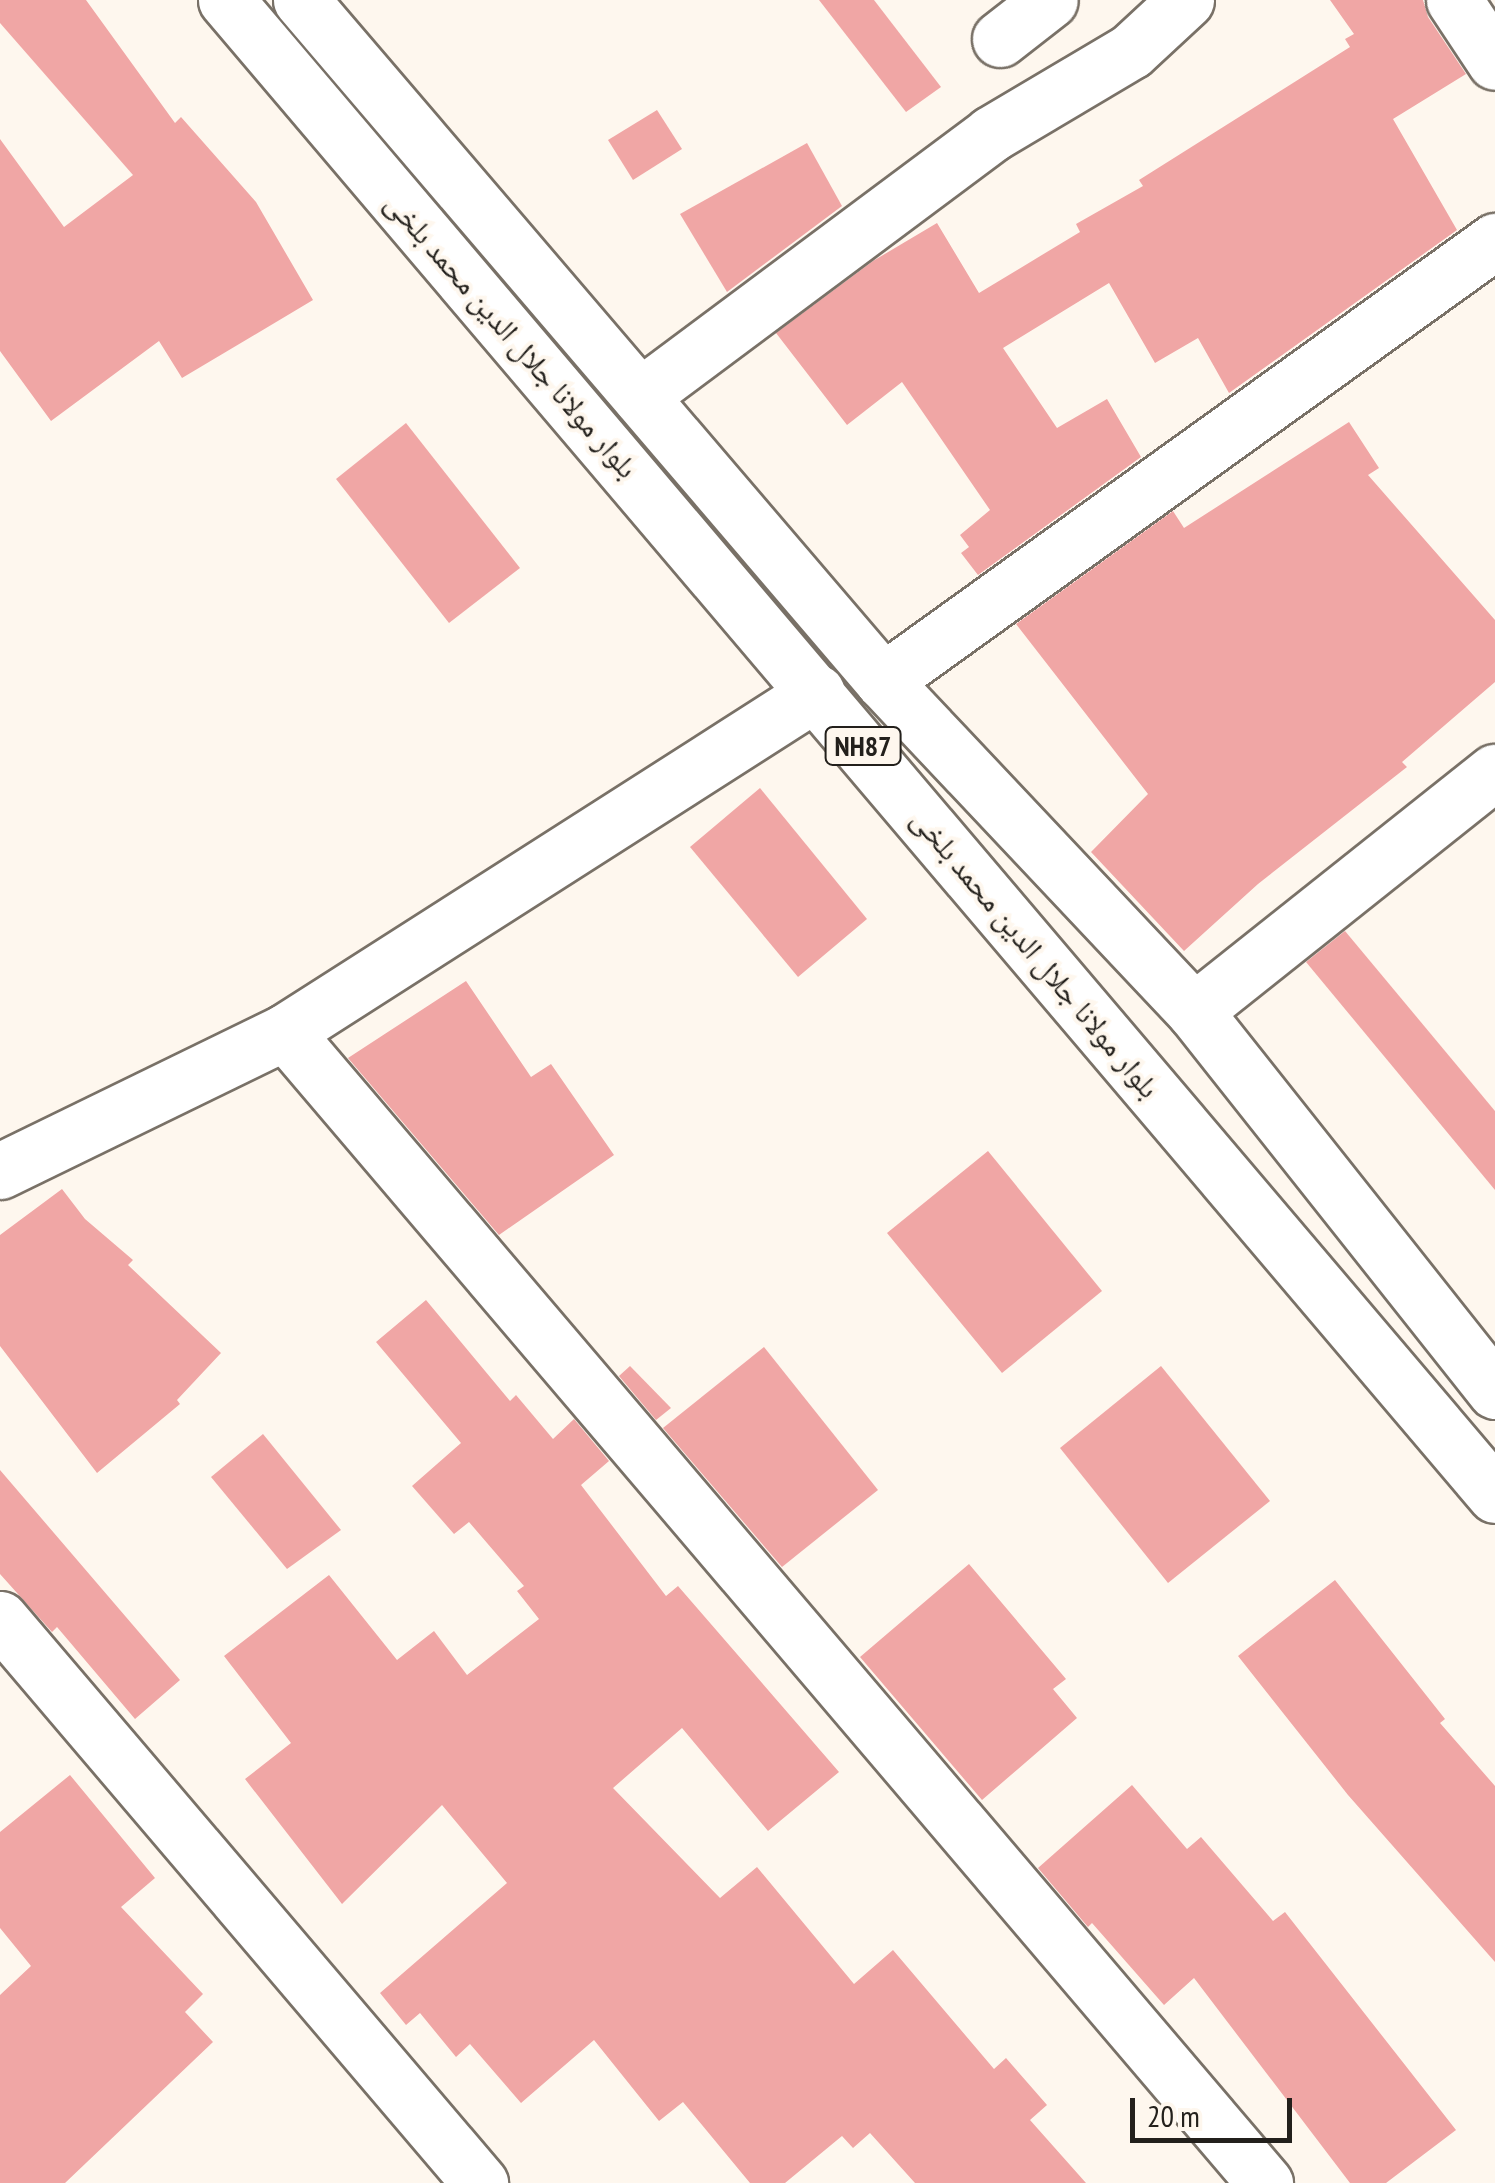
<!DOCTYPE html>
<html>
<head>
<meta charset="utf-8">
<style>
  body { margin:0 }
  #map { position:relative; width:1495px; height:2183px; overflow:hidden; background:#fef7ee; font-family:"PT Sans Narrow","Noto Naskh Arabic",sans-serif }
  div>[style] { position:absolute }
  .building>* { inset:0; background:#f0a6a5 }
  .roads { filter:drop-shadow(2px 0 #797167) drop-shadow(-2px 0 #797167) drop-shadow(0 2px #797167) drop-shadow(0 -2px #797167) }
  .minor>* { height:55px; margin:-27.5px; padding:0 27.5px; transform-origin:27.5px; border-radius:27.5px; background:#fff }
  .major>* { height:55px; margin:-27.5px; padding:0 27.5px; transform-origin:27.5px; border-radius:27.5px; background:#fff }
  span { translate:-50% -50%; white-space:nowrap; text-align:center; line-height:1.15; -webkit-text-stroke:8px #fef7ee; paint-order:stroke }
  .shield-label span { padding:2px 8px; background:#fef7ee; border:2px solid; border-radius:8px; -webkit-text-stroke-width:0 }
  .shield-label { font-size:28px; color:#23201c; font-weight:700 }
  .street-label { font-size:30px; color:#23201c }
  .scale { position:absolute; left:1130px; top:2098px; width:162px; height:45px; box-sizing:border-box; border:5px solid #23201c; border-top:0; padding-left:12px; font-size:30px; line-height:35px; white-space:nowrap; color:#23201c; -webkit-text-stroke:8px #fef7ee; paint-order:stroke }
</style>
</head>
<body>
<div id="map">
  <div class="building">
    <i style="clip-path:polygon(0 0,86px 0,175px 123px,181px 117px,256px 202px,313px 300px,182px 378px,159px 341px,51px 421px,0 351px,0 139px,64px 227px,133px 175px,0 23px)"></i>
    <i style="clip-path:polygon(819px 0,874px 0,941px 87px,906px 112px)"></i>
    <i style="clip-path:polygon(1330px 0,1423px 0,1428px 17px,1466px 74px,1393px 119px,1457px 230px,1229px 393px,1198px 338px,1155px 363px,1109px 283px,1003px 348px,1057px 428px,1107px 399px,1141px 457px,978px 575px,961px 553px,969px 547px,960px 535px,990px 510px,902px 382px,847px 425px,776px 333px,873px 261px,937px 223px,979px 293px,1080px 232px,1076px 224px,1143px 186px,1139px 180px,1350px 47px,1345px 39px,1354px 34px)"></i>
    <i style="clip-path:polygon(657px 110px,682px 149px,633px 180px,608px 140px)"></i>
    <i style="clip-path:polygon(807px 143px,842px 206px,727px 292px,680px 214px)"></i>
    <i style="clip-path:polygon(1349px 422px,1379px 468px,1368px 475px,1495px 620px,1495px 682px,1402px 762px,1407px 767px,1258px 884px,1184px 951px,1091px 852px,1148px 794px,1016px 624px,1173px 511px,1184px 528px)"></i>
    <i style="clip-path:polygon(406px 423px,520px 568px,449px 623px,336px 479px)"></i>
    <i style="clip-path:polygon(760px 788px,867px 919px,798px 977px,690px 847px)"></i>
    <i style="clip-path:polygon(1345px 931px,1495px 1111px,1495px 1190px,1306px 962px)"></i>
    <i style="clip-path:polygon(466px 981px,531px 1077px,551px 1064px,614px 1155px,499px 1235px,348px 1058px)"></i>
    <i style="clip-path:polygon(988px 1151px,1102px 1291px,1002px 1373px,887px 1233px)"></i>
    <i style="clip-path:polygon(62px 1189px,85px 1219px,133px 1260px,128px 1265px,221px 1353px,177px 1400px,180px 1404px,97px 1473px,0 1346px,0 1235px)"></i>
    <i style="clip-path:polygon(426px 1300px,510px 1401px,516px 1395px,553px 1439px,574px 1419px,609px 1461px,581px 1485px,666px 1596px,678px 1586px,839px 1772px,768px 1831px,682px 1728px,613px 1788px,720px 1898px,757px 1867px,854px 1984px,893px 1950px,994px 2069px,1006px 2058px,1047px 2105px,1030px 2120px,1086px 2183px,915px 2183px,870px 2133px,853px 2148px,842px 2136px,785px 2183px,750px 2183px,683px 2102px,659px 2121px,594px 2040px,521px 2103px,470px 2044px,456px 2057px,420px 2013px,406px 2025px,380px 1993px,507px 1883px,442px 1805px,342px 1904px,245px 1779px,291px 1743px,224px 1656px,329px 1575px,397px 1660px,434px 1631px,467px 1675px,539px 1619px,517px 1591px,524px 1586px,469px 1522px,454px 1534px,412px 1486px,461px 1443px,376px 1342px)"></i>
    <i style="clip-path:polygon(764px 1347px,878px 1490px,782px 1567px,663px 1428px)"></i>
    <i style="clip-path:polygon(630px 1366px,671px 1408px,656px 1420px,619px 1376px)"></i>
    <i style="clip-path:polygon(1161px 1366px,1270px 1501px,1168px 1583px,1060px 1448px)"></i>
    <i style="clip-path:polygon(263px 1434px,341px 1530px,287px 1569px,211px 1477px)"></i>
    <i style="clip-path:polygon(0 1470px,180px 1680px,135px 1719px,57px 1627px,52px 1632px,0 1574px)"></i>
    <i style="clip-path:polygon(969px 1564px,1066px 1679px,1053px 1689px,1077px 1718px,982px 1800px,860px 1657px)"></i>
    <i style="clip-path:polygon(1335px 1580px,1445px 1719px,1440px 1723px,1495px 1786px,1495px 1962px,1348px 1795px,1238px 1656px)"></i>
    <i style="clip-path:polygon(70px 1775px,155px 1878px,121px 1907px,203px 1994px,185px 2012px,213px 2042px,65px 2183px,0 2183px,0 1995px,31px 1966px,0 1928px,0 1832px)"></i>
    <i style="clip-path:polygon(1132px 1785px,1187px 1849px,1201px 1837px,1273px 1921px,1285px 1912px,1456px 2130px,1386px 2183px,1350px 2183px,1194px 1978px,1164px 2005px,1092px 1923px,1088px 1927px,1038px 1868px)"></i>
  </div>
  <div class="roads">
    <div class="minor">
      <i style="left:1454px;top:0;width:74px;rotate:56.5deg"></i>
      <i style="left:1000px;top:39px;width:63px;rotate:-38deg"></i>
      <i style="left:640px;top:396px;width:438px;rotate:-36.7deg"></i>
      <i style="left:991px;top:134px;width:163px;rotate:-30.7deg"></i>
      <i style="left:1131px;top:51px;width:75px;rotate:-42.8deg"></i>
      <i style="left:883px;top:681px;width:754px;rotate:-35.71deg"></i>
      <i style="left:1194px;top:1011px;width:384px;rotate:-38.5deg"></i>
      <i style="left:285px;top:1032px;width:1512px;rotate:49.59deg"></i>
      <i style="left:0;top:1171px;width:317px;rotate:-26deg"></i>
      <i style="left:285px;top:1032px;width:631px;rotate:-32.58deg"></i>
      <i style="left:0;top:1619px;width:741px;rotate:49.6deg"></i>
    </div>
    <div class="major">
      <i style="left:226px;top:0;width:1961px;rotate:49.67deg"></i>
      <i style="left:301px;top:0;width:896px;rotate:49.48deg"></i>
      <i style="left:883px;top:681px;width:453px;rotate:46.7deg"></i>
      <i style="left:1194px;top:1011px;width:485px;rotate:51.6deg"></i>
    </div>
  </div>
  <div class="shield-label">
    <span style="left:863px;top:746px">NH87</span>
  </div>
  <div class="street-label">
    <span style="left:512px;top:335px;rotate:49deg">بلوار مولانا جلال الدین محمد بلخی</span>
    <span style="left:1036px;top:953px;rotate:50deg">بلوار مولانا جلال الدین محمد بلخی</span>
  </div>
  <div class="scale">20 m</div>
</div>
</body>
</html>
